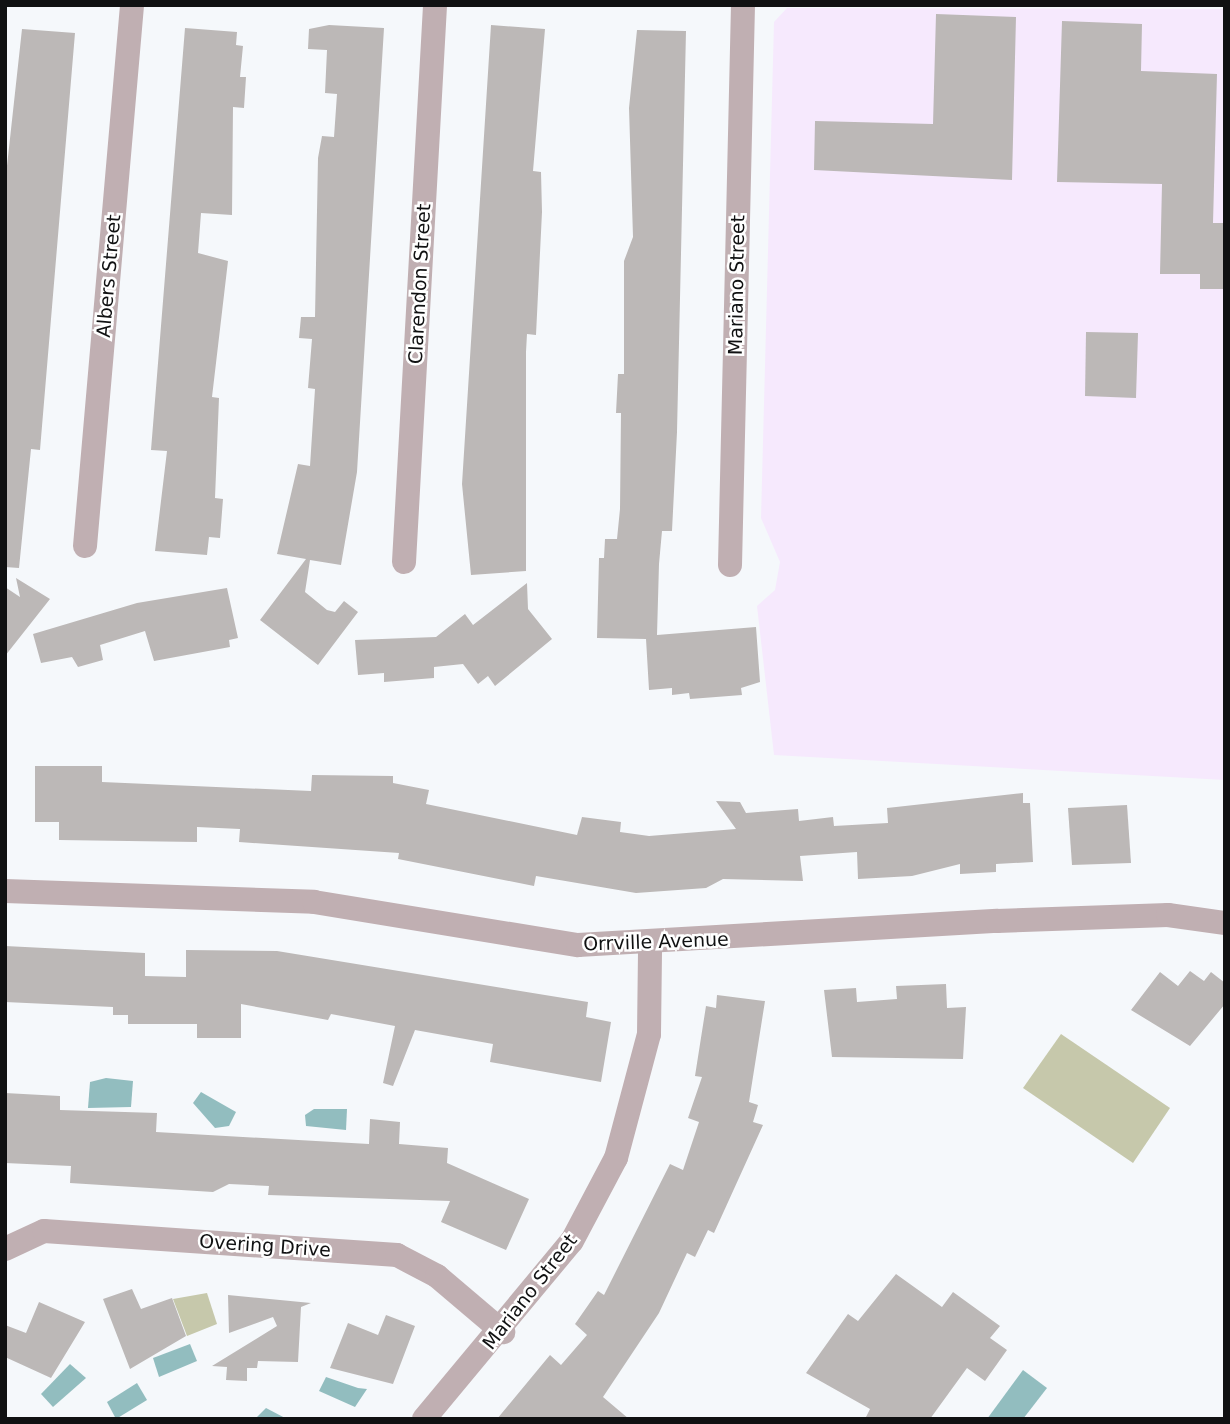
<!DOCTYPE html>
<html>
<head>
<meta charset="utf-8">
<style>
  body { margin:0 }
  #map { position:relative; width:1230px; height:1424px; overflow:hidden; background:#f5f8fb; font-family:"DejaVu Sans",sans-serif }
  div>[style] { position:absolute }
  .education>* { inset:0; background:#f6e9fd }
  .green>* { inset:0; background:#c6c8ab }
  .water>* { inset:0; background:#92bdbf }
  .building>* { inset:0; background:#bcb8b7 }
  .minor>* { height:24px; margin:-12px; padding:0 12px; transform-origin:12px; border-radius:12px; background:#c0afb2 }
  span { translate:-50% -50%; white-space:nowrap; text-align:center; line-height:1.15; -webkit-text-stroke:5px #fff; paint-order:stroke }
  .street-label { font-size:19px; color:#101112 }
  .frame { position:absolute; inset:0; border:7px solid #101112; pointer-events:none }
</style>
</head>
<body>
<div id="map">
  <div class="education">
    <i style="clip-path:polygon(787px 8px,1225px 9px,1225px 780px,774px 755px,757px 606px,775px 590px,780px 562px,761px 518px,774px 22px)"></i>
  </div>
  <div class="green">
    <i style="clip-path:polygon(1061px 1034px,1170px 1108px,1133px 1163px,1023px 1088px)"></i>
    <i style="clip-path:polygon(207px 1293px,217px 1324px,187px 1336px,173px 1299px)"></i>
  </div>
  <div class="water">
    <i style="clip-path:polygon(106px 1078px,133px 1081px,131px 1107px,88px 1108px,90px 1082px)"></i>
    <i style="clip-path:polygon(201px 1092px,236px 1112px,229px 1126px,215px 1128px,193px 1103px)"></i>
    <i style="clip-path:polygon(314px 1109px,347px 1109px,346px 1130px,306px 1126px,305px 1115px)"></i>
    <i style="clip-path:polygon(190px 1344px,197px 1361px,159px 1377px,153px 1358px)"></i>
    <i style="clip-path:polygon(70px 1364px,86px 1378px,53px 1407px,41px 1394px)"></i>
    <i style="clip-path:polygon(1023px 1370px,1047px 1388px,1023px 1419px,987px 1419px)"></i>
    <i style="clip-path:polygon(326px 1377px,358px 1388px,367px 1389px,355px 1407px,319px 1391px)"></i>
    <i style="clip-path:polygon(137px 1383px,147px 1400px,116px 1419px,107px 1402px)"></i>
    <i style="clip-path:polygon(266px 1408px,287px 1419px,255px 1419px)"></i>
  </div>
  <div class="building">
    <i style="clip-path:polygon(936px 14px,1016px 17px,1012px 180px,814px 170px,815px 121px,933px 124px)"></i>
    <i style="clip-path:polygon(1062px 21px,1142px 24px,1141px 71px,1217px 74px,1213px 223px,1225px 223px,1225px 289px,1200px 289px,1200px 274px,1160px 274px,1162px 184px,1057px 182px)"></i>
    <i style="clip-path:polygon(329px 25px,384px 28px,357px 472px,341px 565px,310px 560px,305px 592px,327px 610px,335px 612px,344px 601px,358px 612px,318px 665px,260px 620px,306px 559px,277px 554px,298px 464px,310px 466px,315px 389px,308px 388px,312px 339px,299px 338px,301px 317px,315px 317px,318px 158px,322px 136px,334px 137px,337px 94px,325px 93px,327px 50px,308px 49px,309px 29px)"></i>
    <i style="clip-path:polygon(491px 25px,545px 29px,533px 171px,541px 172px,542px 212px,536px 335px,527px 334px,526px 352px,526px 571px,471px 575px,462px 484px)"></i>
    <i style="clip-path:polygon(185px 28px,237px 32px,236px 45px,243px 46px,240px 77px,246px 77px,244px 108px,233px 107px,232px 215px,201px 213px,198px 253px,228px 261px,212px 397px,219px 398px,215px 498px,223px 499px,220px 538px,209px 537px,207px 555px,155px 551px,167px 451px,151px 450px)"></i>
    <i style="clip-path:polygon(22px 29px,75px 33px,40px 450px,31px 449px,19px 568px,5px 567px,5px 184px)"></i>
    <i style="clip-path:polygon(637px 30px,686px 31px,677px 432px,672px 531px,662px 531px,659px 564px,657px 635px,756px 627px,760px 682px,741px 688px,742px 695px,690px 699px,689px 693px,672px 695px,672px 688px,649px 690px,646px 639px,597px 638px,599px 558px,604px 558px,605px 539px,617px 539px,620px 509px,621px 413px,616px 413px,618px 374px,624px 374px,624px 261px,633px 237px,629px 108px)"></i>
    <i style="clip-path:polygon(1086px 332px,1138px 333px,1136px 398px,1085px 396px)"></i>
    <i style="clip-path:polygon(16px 578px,50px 599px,5px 656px,5px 587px,20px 597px)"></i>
    <i style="clip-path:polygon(527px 583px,528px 609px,552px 639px,495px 686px,488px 676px,478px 684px,463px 664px,434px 667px,434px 678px,384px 682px,384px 673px,358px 675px,355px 640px,436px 637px,465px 614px,473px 625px)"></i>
    <i style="clip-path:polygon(227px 588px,238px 638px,229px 640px,230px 647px,154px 661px,145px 631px,100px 645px,103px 660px,78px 667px,72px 657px,41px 663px,33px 634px,137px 603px)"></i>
    <i style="clip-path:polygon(35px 766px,102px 766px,102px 782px,311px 791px,312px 775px,393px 776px,393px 783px,429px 790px,426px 804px,577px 835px,582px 817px,621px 822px,620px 832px,649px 836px,736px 829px,716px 801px,740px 802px,746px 813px,798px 809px,799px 821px,833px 817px,834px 826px,888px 823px,887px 808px,1023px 793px,1023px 803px,1030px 803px,1033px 862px,996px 864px,996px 872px,960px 874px,960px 864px,912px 876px,858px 879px,857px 852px,800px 856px,803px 881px,723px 879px,706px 888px,636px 893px,536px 876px,534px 886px,398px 859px,399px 853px,239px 842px,240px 829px,197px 827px,197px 842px,59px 840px,59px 822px,35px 822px)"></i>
    <i style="clip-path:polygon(1127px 805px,1131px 863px,1072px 865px,1068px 808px)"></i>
    <i style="clip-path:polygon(5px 946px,145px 953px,145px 976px,186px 977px,186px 950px,277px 951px,588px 1002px,586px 1017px,611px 1022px,601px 1082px,490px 1062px,493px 1044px,415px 1030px,393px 1086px,383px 1083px,395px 1026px,331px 1014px,328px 1020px,241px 1004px,241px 1038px,197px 1038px,197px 1024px,128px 1024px,128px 1015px,113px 1015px,113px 1007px,5px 1002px)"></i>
    <i style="clip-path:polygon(1190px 971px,1204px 981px,1211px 972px,1225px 983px,1225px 1004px,1190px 1046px,1131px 1010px,1160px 972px,1178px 986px)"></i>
    <i style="clip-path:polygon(946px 984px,947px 1008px,966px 1007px,963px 1059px,832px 1057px,824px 990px,856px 988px,857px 1002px,897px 999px,896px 986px)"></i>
    <i style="clip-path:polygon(717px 995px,765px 1001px,749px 1102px,758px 1105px,753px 1122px,763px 1125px,714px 1233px,708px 1230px,695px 1257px,687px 1253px,659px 1313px,603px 1397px,629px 1419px,497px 1419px,550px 1355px,561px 1365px,587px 1335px,575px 1324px,598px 1291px,604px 1295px,670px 1164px,683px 1170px,699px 1122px,688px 1118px,702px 1077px,695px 1076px,706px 1006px,716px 1008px)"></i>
    <i style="clip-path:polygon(5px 1093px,60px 1096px,60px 1110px,157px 1113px,156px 1132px,369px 1144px,370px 1119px,400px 1122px,399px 1144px,448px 1148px,447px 1163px,529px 1199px,506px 1250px,441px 1222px,450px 1201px,268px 1195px,269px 1186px,229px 1184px,213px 1192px,70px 1183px,71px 1166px,5px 1163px)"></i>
    <i style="clip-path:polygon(896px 1274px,942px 1307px,953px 1292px,1000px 1326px,990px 1338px,1007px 1350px,985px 1381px,967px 1368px,930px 1419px,865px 1419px,870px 1409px,806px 1373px,848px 1314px,858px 1321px)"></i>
    <i style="clip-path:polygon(132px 1289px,141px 1309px,172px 1298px,186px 1336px,130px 1369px,103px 1299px)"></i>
    <i style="clip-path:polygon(228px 1295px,311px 1303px,301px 1307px,298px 1362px,258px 1361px,257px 1368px,247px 1368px,247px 1381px,226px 1380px,227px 1367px,212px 1366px,277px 1326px,273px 1317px,229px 1333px)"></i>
    <i style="clip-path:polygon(39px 1302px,85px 1322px,51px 1378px,5px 1357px,5px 1325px,26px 1333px)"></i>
    <i style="clip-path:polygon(386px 1315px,415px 1326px,393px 1384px,330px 1368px,348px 1323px,378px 1335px)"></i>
  </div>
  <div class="minor">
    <i style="left:85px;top:546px;width:543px;rotate:-85.03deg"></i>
    <i style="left:404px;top:562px;width:558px;rotate:-86.81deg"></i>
    <i style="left:730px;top:565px;width:560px;rotate:-88.67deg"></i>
    <i style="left:5px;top:891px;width:309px;rotate:2deg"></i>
    <i style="left:314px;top:902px;width:267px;rotate:9.3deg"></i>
    <i style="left:578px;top:945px;width:420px;rotate:-3.3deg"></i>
    <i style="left:997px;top:921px;width:171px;rotate:-2deg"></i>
    <i style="left:1168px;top:915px;width:58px;rotate:8deg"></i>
    <i style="left:5px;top:1249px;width:43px;rotate:-24.8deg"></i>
    <i style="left:44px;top:1231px;width:354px;rotate:3.9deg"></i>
    <i style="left:397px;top:1255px;width:45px;rotate:27.7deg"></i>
    <i style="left:437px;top:1276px;width:87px;rotate:40.3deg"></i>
    <i style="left:424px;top:1419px;width:231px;rotate:-50.3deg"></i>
    <i style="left:572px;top:1241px;width:94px;rotate:-62.1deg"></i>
    <i style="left:616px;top:1158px;width:128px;rotate:-75.1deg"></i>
    <i style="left:649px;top:1034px;width:88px;rotate:-89.3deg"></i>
  </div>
  <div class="street-label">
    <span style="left:109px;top:276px;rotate:-85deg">Albers Street</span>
    <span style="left:420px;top:284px;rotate:-87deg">Clarendon Street</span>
    <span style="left:737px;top:285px;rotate:-89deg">Mariano Street</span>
    <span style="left:656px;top:942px;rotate:-2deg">Orrville Avenue</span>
    <span style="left:265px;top:1246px;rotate:4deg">Overing Drive</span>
    <span style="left:530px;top:1292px;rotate:-52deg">Mariano Street</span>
  </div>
  <div class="frame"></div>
</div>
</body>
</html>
